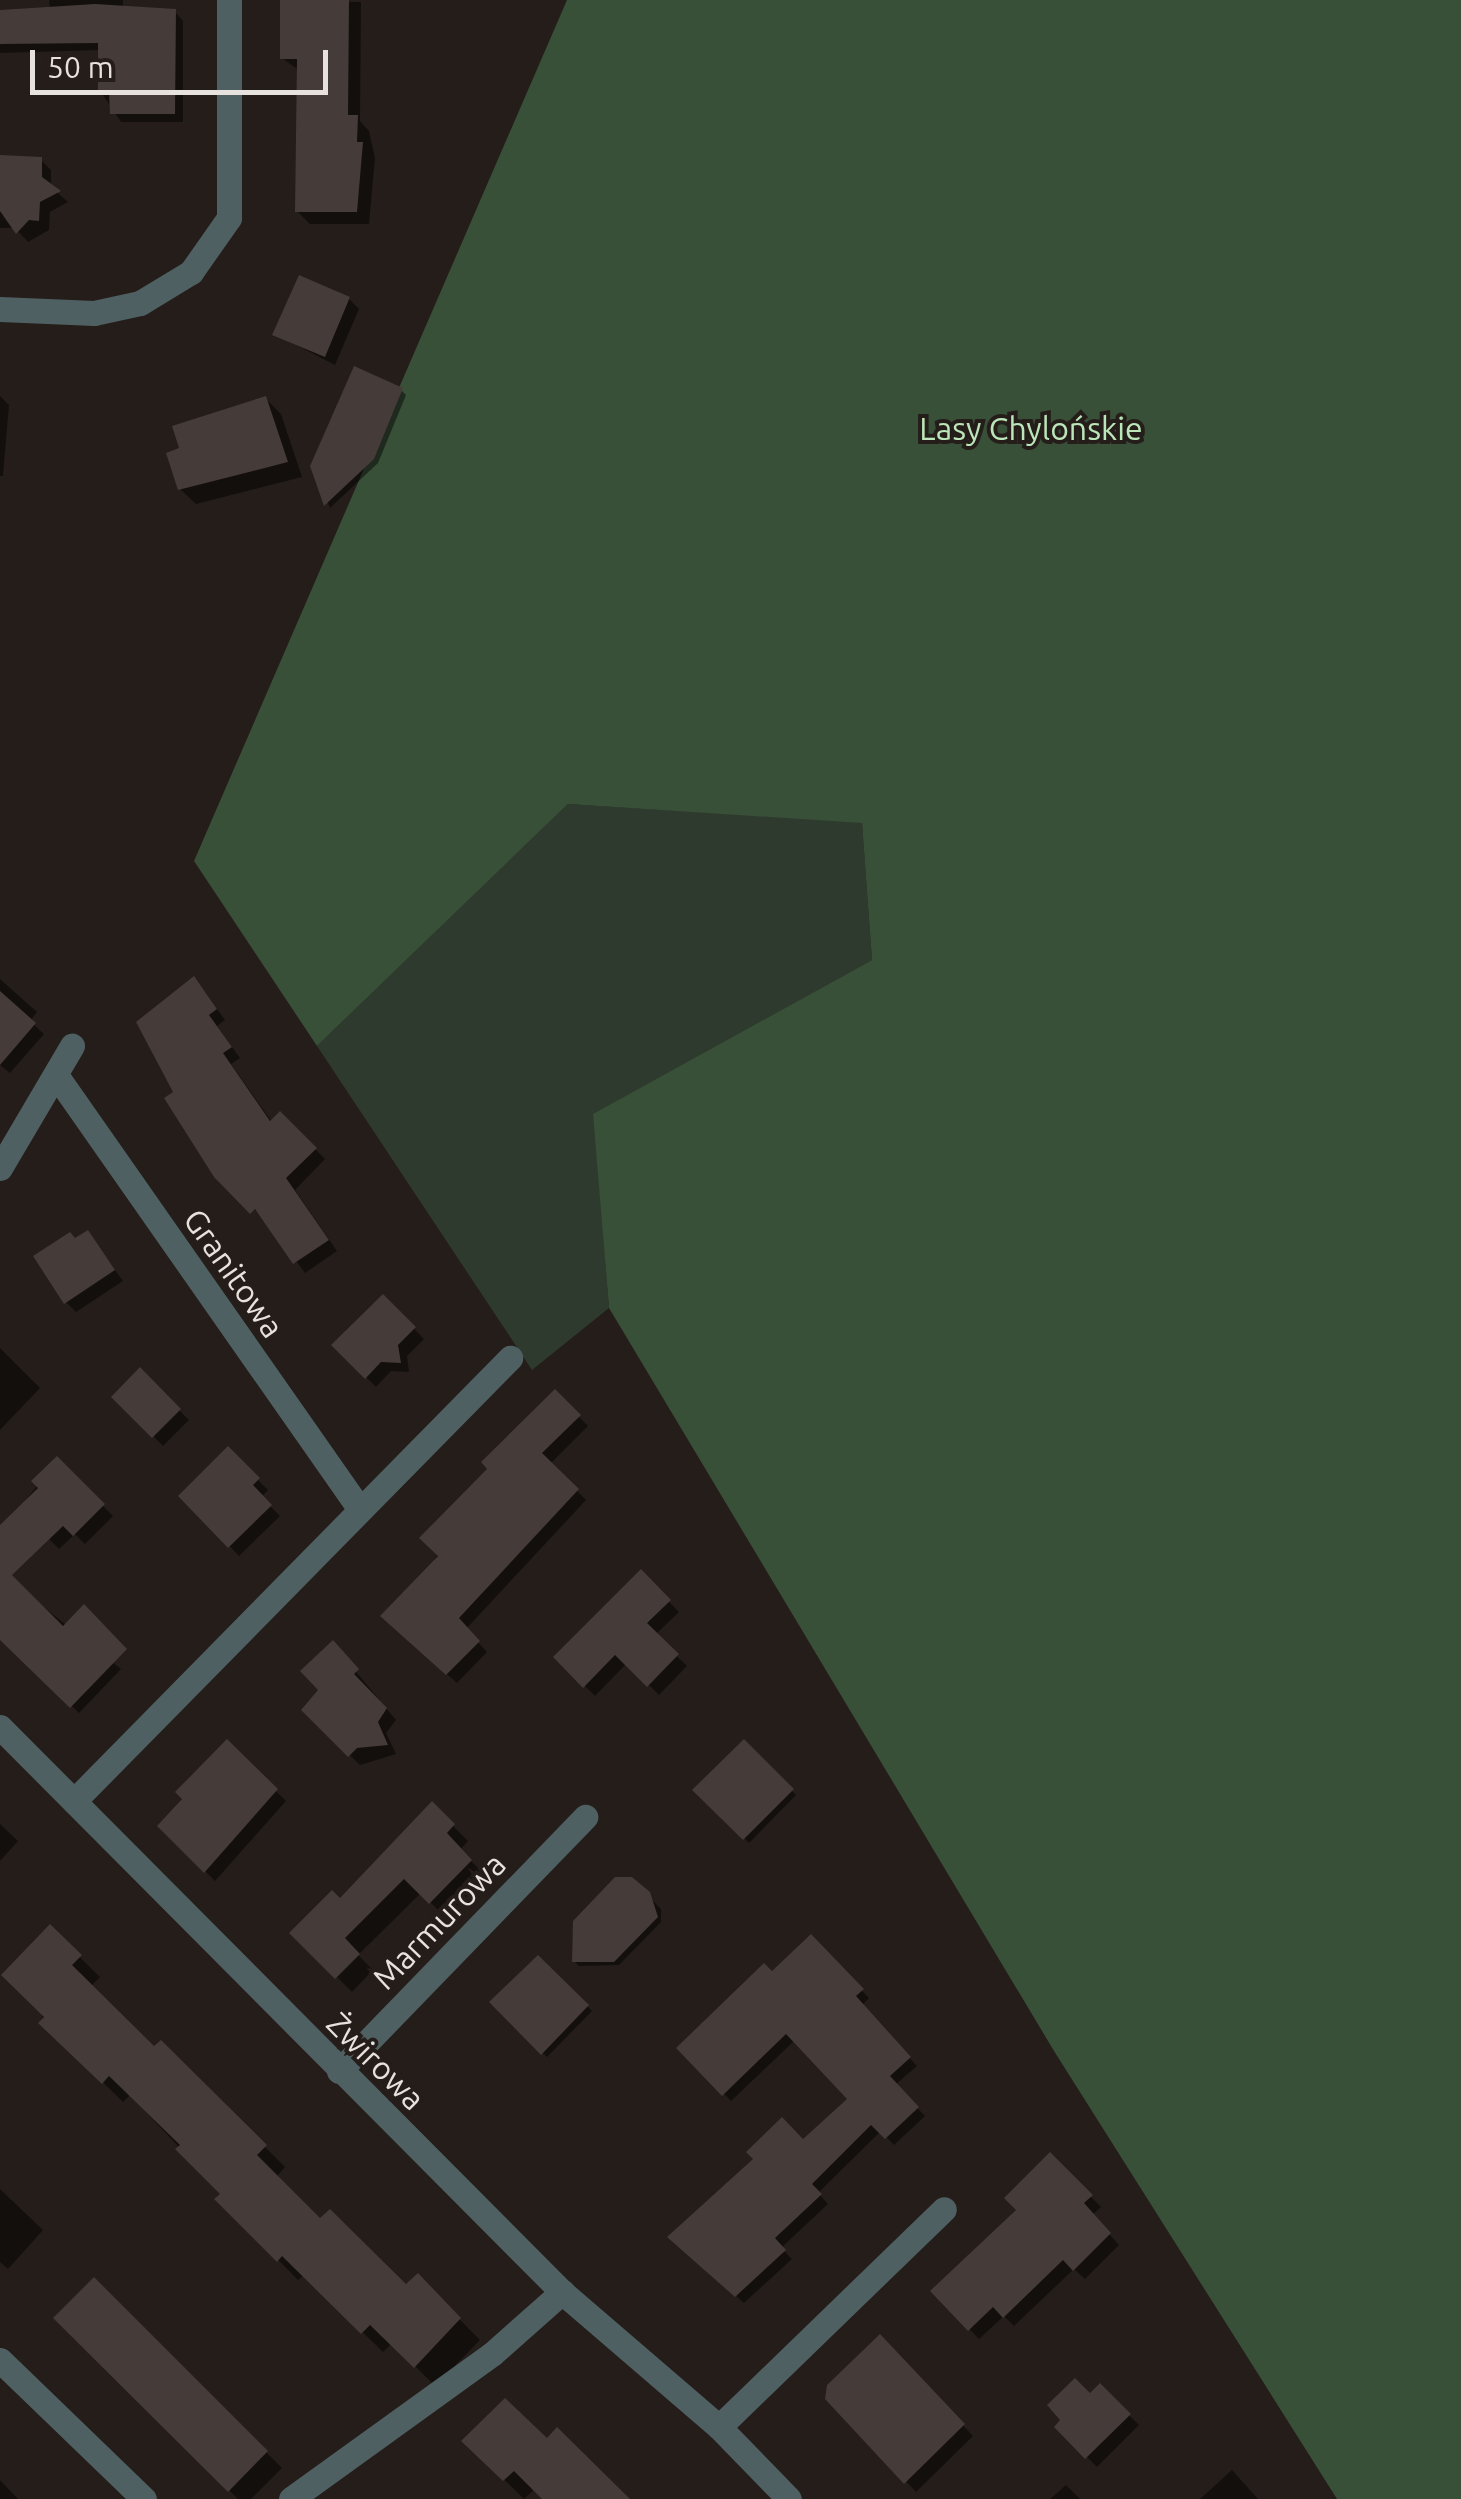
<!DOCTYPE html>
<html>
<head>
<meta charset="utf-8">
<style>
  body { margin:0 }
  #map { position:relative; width:1461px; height:2499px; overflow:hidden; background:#251d19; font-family:Ubuntu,sans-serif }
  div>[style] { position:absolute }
  .green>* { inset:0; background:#2d3a2d }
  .forest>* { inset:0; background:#384f38 }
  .shadow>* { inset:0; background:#0007 }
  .building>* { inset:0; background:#453b39 }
  .street>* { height:25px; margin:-12.5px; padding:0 12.5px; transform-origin:12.5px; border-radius:12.5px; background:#4f6062 }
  span { translate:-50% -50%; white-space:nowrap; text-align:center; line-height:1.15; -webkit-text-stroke:8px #251d19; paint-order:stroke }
  .park-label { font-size:32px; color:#bae6b9 }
  .street-label { font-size:32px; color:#e8e2df }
  .scale { position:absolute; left:30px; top:50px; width:298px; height:45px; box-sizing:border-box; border:5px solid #e8e2df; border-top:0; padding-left:12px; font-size:30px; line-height:35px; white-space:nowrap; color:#e8e2df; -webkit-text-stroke:8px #251d19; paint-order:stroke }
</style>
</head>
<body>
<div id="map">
  <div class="green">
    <i style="clip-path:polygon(568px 804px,862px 822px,872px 960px,594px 1114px,609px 1308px,532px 1370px,317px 1046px)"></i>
  </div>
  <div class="forest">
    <i style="clip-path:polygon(567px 0,1461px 0,1461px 2499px,1337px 2499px,1054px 2051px,609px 1308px,593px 1114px,872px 960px,862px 823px,568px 804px,317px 1046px,194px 861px)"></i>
  </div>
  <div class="shadow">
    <i style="clip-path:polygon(49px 0,123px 0,123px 11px,175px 12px,183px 21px,183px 122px,121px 122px,101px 92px,101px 50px,0 53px,0 12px,50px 9px)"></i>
    <i style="clip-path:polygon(282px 0,361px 2px,360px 121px,369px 131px,375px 158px,369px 224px,310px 224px,297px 211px,300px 71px,282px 58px)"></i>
    <i style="clip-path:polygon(0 158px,41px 160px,51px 170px,51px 187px,68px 202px,50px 212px,49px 230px,28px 242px,15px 228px,0 228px)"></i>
    <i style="clip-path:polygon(349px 299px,359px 309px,335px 365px,275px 334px)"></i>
    <i style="clip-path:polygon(402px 391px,406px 395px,378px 463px,330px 508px,313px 466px)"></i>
    <i style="clip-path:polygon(0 396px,9px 405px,3px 476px,0 476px)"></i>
    <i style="clip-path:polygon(265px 398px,281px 414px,302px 477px,196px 504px,180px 489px)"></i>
    <i style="clip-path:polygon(0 979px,37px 1012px,30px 1021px,44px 1034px,10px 1073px,0 1065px)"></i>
    <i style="clip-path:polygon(204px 990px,225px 1020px,217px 1026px,240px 1058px,231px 1064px,272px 1122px,280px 1114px,325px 1159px,295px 1190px,337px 1251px,305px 1273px,265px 1219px,216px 1175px,176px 1093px)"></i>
    <i style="clip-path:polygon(88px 1233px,123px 1281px,76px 1312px,66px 1302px,76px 1241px)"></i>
    <i style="clip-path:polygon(383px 1297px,424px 1339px,407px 1356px,409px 1372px,391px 1371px,376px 1387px,334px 1345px)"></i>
    <i style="clip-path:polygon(0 1348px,40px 1388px,0 1430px)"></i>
    <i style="clip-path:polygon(140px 1371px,189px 1420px,163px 1446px,114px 1397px)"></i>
    <i style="clip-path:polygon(555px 1393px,588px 1426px,550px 1464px,586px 1500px,466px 1629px,487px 1652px,457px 1683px,393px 1626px,491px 1469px)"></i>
    <i style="clip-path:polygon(228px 1450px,268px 1490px,261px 1497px,280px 1516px,239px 1556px,182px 1496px)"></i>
    <i style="clip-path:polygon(57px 1460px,113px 1516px,85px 1544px,75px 1534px,59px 1549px,19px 1509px)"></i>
    <i style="clip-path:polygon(0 1572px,121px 1669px,79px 1713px,0 1635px)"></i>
    <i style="clip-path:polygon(641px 1573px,679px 1612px,655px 1635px,687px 1666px,659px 1695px,627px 1663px,595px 1696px,556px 1657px)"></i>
    <i style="clip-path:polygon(333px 1644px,396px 1720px,386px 1733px,396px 1754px,360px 1765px,304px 1710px,321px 1690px)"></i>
    <i style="clip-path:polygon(227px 1743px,286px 1801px,215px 1881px,160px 1826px)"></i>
    <i style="clip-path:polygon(744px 1743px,796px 1795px,749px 1843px,696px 1790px)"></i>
    <i style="clip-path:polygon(432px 1805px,468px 1841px,460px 1850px,486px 1876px,446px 1918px,421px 1893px,358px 1955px,373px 1970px,352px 1992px,293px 1933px,340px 1902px)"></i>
    <i style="clip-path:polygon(0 1824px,18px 1841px,0 1861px)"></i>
    <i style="clip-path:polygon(631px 1879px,661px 1909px,661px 1922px,619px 1965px,579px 1966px,574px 1961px)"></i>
    <i style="clip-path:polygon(50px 1928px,100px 1977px,90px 1987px,154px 2050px,161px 2043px,285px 2167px,276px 2177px,320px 2221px,406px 2288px,418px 2277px,480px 2340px,435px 2386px,392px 2343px,383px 2352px,304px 2275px,298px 2280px,218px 2199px,223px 2194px,130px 2095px,123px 2102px,42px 2023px)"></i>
    <i style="clip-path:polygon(811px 1938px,869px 1998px,862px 2005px,917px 2066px,895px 2085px,925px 2116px,894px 2145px,881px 2131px,818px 2193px,828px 2204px,781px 2248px,792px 2259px,744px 2303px,678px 2244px,851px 2100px,795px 2040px,731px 2101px,680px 2048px)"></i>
    <i style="clip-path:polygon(538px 1958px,592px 2011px,547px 2057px,493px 2003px)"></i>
    <i style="clip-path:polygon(1050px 2156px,1101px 2207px,1092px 2215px,1119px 2245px,1085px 2279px,1074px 2269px,1014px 2326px,1004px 2316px,979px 2339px,933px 2292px,1019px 2210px)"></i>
    <i style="clip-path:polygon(0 2189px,43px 2230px,8px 2269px,0 2262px)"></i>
    <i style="clip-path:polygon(94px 2281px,282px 2468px,251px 2499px,238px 2499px,57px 2318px)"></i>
    <i style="clip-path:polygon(880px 2337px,973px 2436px,916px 2492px,828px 2398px)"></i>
    <i style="clip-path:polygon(1100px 2387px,1139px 2425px,1097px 2467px,1057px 2427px)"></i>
    <i style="clip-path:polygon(465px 2441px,547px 2441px,627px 2499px,546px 2499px,535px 2489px,524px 2499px)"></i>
    <i style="clip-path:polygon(1232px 2470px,1258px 2499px,1200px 2499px)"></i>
    <i style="clip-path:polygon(0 2480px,18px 2499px,0 2499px)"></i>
    <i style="clip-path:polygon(1066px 2485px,1080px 2499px,1050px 2499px)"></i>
  </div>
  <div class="building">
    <i style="clip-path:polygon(280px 0,349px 0,348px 115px,358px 115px,357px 142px,363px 142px,357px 212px,295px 212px,297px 59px,280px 59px)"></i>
    <i style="clip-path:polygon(95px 4px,176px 9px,175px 114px,110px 114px,109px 92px,98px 93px,98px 43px,0 44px,0 10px)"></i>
    <i style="clip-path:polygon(0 155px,42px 157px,42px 177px,61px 191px,40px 202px,39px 221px,29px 220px,16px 234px,0 211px)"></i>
    <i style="clip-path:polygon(299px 275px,350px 297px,325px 357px,272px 335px)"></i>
    <i style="clip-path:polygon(354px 366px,403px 388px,374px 459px,324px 506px,310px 466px)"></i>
    <i style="clip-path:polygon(266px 396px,288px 462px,178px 490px,166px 453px,179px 448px,172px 426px)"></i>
    <i style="clip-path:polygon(194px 976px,217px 1009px,209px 1015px,232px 1047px,223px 1053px,270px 1121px,280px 1111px,317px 1148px,286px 1178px,329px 1240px,293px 1264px,255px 1209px,250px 1214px,214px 1177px,164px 1098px,173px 1092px,136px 1022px)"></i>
    <i style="clip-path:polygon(0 991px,36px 1023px,0 1065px)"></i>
    <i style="clip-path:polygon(88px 1230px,115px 1270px,64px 1304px,33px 1256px,70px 1232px,75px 1238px)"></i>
    <i style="clip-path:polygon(383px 1294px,416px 1327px,398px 1345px,401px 1363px,381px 1362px,365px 1379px,331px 1345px)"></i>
    <i style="clip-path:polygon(140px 1367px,181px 1409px,152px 1438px,111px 1397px)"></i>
    <i style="clip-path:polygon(555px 1389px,581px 1415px,542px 1453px,579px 1489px,459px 1618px,480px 1641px,446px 1675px,380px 1616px,438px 1556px,419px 1538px,487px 1469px,481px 1462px)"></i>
    <i style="clip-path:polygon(228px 1446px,260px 1478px,253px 1485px,272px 1505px,228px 1548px,178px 1496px)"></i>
    <i style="clip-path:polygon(57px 1456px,105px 1504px,73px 1536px,63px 1526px,12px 1575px,63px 1626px,84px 1604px,127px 1649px,70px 1708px,0 1640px,0 1525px,38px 1488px,31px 1481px)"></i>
    <i style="clip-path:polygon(641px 1569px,671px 1600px,647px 1623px,679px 1654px,647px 1687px,615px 1655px,583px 1688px,553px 1657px)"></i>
    <i style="clip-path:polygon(333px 1640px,359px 1669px,354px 1674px,387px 1708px,378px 1722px,388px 1745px,357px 1748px,348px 1757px,301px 1710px,318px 1690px,300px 1671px)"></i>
    <i style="clip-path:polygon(227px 1739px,278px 1789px,204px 1873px,157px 1826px,182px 1799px,175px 1792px)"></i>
    <i style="clip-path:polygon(744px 1739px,794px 1789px,743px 1840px,692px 1790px)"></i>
    <i style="clip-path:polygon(432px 1801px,455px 1824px,447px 1833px,472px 1860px,429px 1904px,404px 1879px,345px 1938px,360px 1954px,335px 1979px,289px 1933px,332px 1890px,340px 1898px)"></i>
    <i style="clip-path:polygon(615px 1877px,632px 1877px,650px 1892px,658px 1917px,614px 1962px,572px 1962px,573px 1921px)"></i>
    <i style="clip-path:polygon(50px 1924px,82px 1955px,72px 1965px,154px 2046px,161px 2040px,267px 2145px,257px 2155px,320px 2218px,330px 2209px,406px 2284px,418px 2273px,461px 2318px,414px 2368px,370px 2325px,361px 2334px,282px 2256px,277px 2262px,214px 2199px,220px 2194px,175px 2149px,180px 2145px,109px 2076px,102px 2084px,38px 2023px,44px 2017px,1px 1975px)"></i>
    <i style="clip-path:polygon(811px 1934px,864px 1989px,856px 1996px,911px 2057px,890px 2076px,919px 2107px,885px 2139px,871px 2125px,812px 2184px,822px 2194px,775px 2238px,786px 2250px,735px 2297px,667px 2237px,753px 2159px,746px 2152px,782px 2117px,803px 2139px,847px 2099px,786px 2034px,722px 2096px,676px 2048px,764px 1963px,772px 1971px)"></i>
    <i style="clip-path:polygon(538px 1955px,589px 2005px,541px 2055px,489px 2002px)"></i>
    <i style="clip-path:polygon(1050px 2152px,1093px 2195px,1084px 2203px,1111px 2233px,1073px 2271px,1063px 2260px,1003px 2318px,993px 2307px,968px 2331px,930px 2291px,1016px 2210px,1004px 2198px)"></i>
    <i style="clip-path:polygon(94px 2277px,268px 2451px,228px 2492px,53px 2318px)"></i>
    <i style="clip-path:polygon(880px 2334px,965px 2424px,904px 2484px,825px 2399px,827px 2385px)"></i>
    <i style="clip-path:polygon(1075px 2378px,1090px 2393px,1100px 2383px,1131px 2414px,1085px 2459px,1054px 2427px,1060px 2420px,1047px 2405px)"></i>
    <i style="clip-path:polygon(505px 2398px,547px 2438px,557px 2427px,630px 2499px,542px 2499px,514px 2471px,503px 2481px,461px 2441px)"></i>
  </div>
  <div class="street">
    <i style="left:0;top:309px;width:94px;rotate:2.4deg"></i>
    <i style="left:94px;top:313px;width:47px;rotate:-12.3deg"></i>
    <i style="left:140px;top:303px;width:60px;rotate:-31.3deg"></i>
    <i style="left:191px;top:272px;width:66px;rotate:-54.9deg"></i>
    <i style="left:229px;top:218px;width:218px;rotate:-90deg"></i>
    <i style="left:56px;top:1075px;width:528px;rotate:55.02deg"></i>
    <i style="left:0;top:1168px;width:142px;rotate:-59.5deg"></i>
    <i style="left:0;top:1727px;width:797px;rotate:45.15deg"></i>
    <i style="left:562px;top:2292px;width:207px;rotate:40.7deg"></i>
    <i style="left:719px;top:2427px;width:100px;rotate:45.8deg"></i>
    <i style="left:74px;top:1801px;width:622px;rotate:-45.46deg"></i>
    <i style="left:339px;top:2071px;width:354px;rotate:-45.9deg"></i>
    <i style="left:0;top:2360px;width:200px;rotate:44deg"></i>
    <i style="left:719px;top:2427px;width:313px;rotate:-44.1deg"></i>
    <i style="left:291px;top:2499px;width:248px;rotate:-35.8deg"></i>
    <i style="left:492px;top:2354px;width:94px;rotate:-41.5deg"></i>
  </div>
  <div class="park-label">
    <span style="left:1031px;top:428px">Lasy Chylońskie</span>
  </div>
  <div class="street-label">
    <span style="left:234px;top:1273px;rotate:55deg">Granitowa</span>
    <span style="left:439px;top:1921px;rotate:-46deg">Marmurowa</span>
    <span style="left:376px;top:2061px;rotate:45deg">Żwirowa</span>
  </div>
  <div class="scale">50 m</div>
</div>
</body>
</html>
